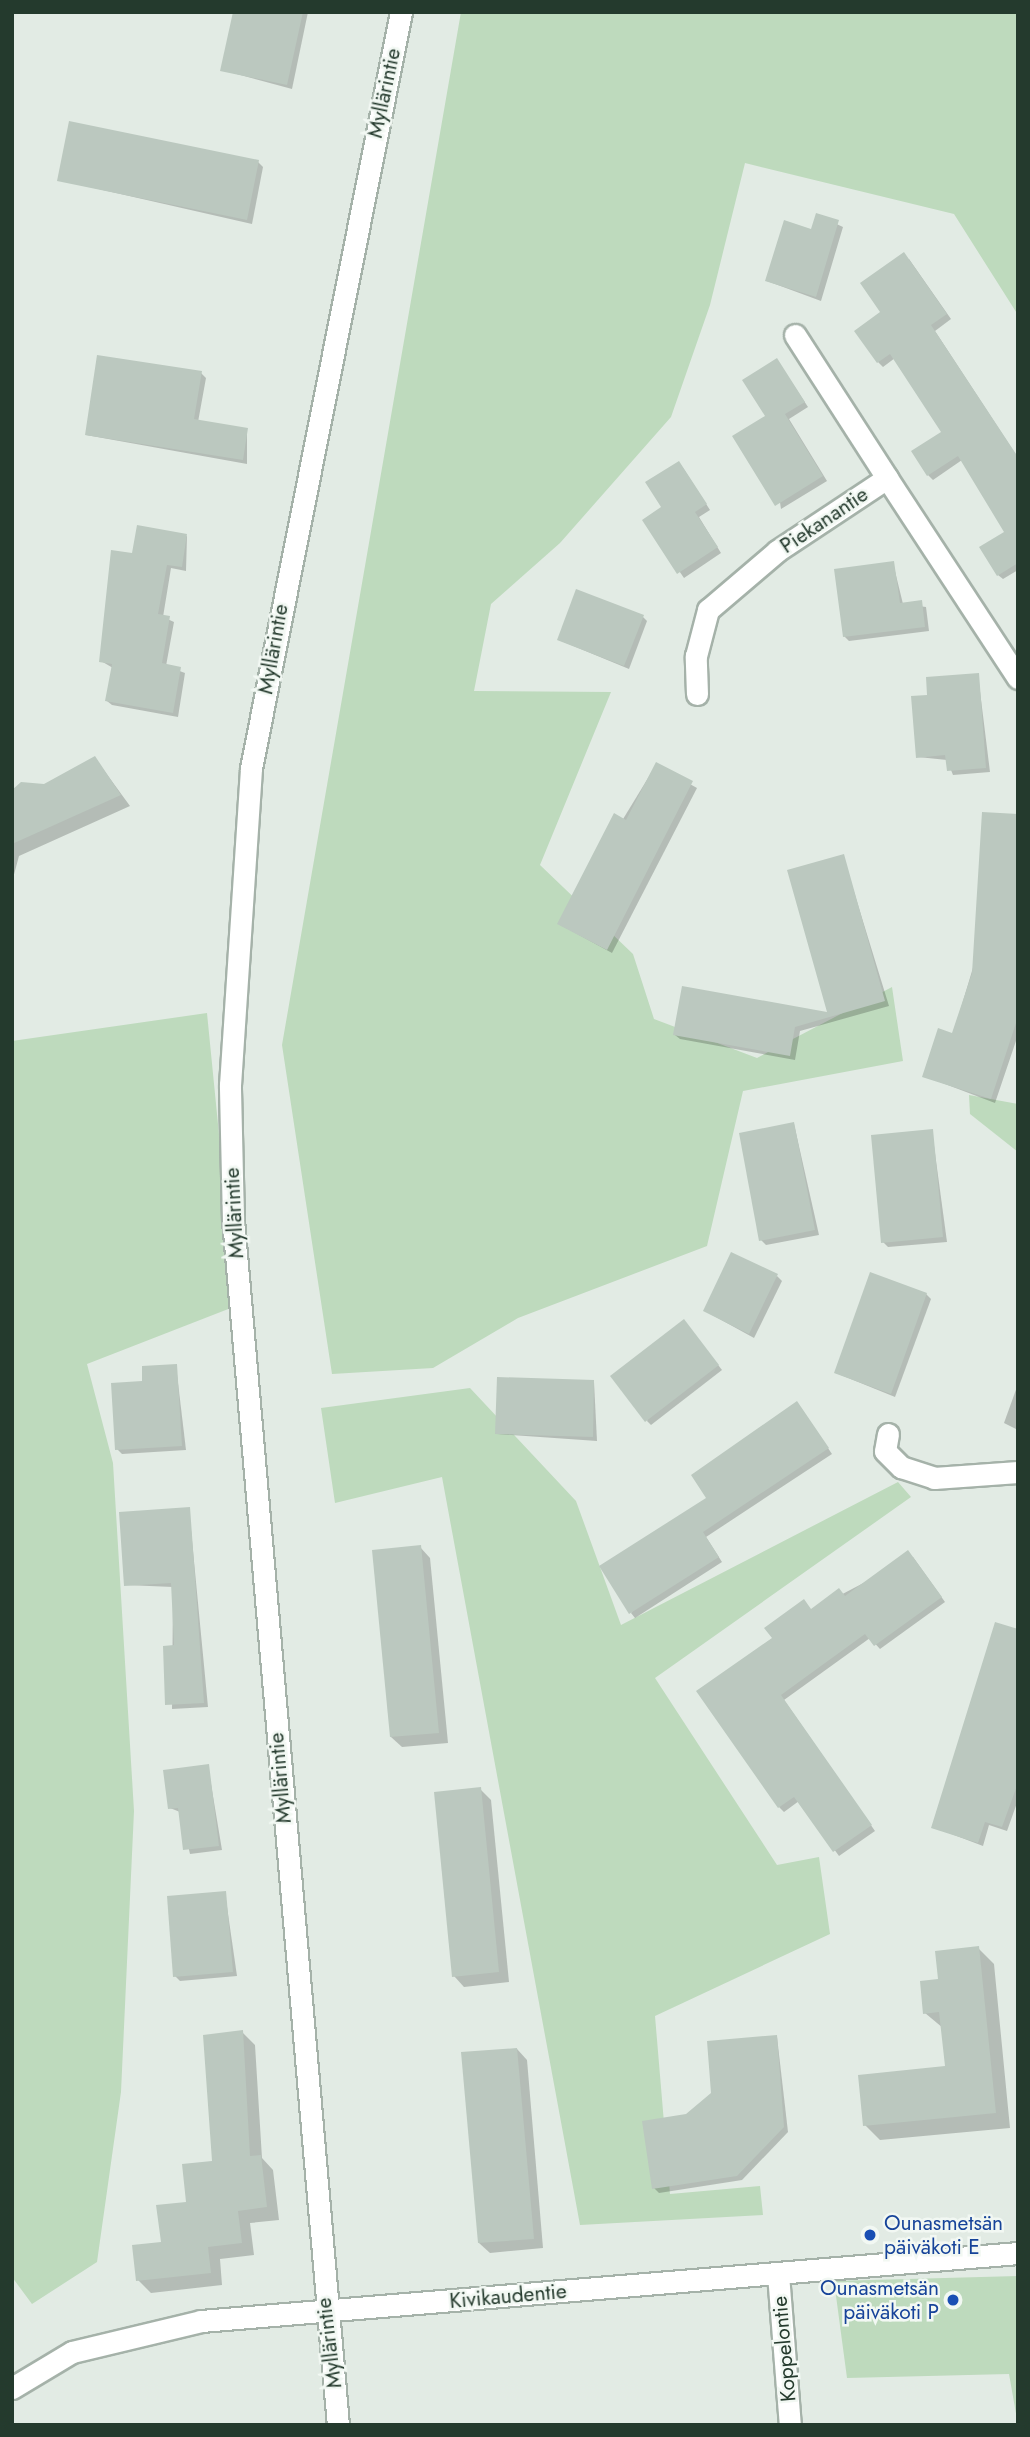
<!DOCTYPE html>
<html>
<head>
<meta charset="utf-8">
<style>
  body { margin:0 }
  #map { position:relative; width:1030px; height:2437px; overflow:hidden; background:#e2ebe4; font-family:Jost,sans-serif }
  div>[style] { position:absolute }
  .green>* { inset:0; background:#bedabd }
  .shadow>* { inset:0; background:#0003 }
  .building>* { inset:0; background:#bbc8bf }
  .roads { filter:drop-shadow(2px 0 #a5b2a9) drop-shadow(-2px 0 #a5b2a9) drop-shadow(0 2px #a5b2a9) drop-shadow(0 -2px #a5b2a9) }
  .minor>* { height:21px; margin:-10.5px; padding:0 10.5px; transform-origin:10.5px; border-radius:10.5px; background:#fff }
  .dots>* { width:19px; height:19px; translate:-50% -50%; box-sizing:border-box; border:4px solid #f2f8f3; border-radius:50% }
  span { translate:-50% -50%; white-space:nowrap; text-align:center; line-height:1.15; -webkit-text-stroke:5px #f2f8f3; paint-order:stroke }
  .street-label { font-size:21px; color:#243a2d }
  .transit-label { font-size:21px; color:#164399 }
  .left { translate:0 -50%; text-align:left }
  .right { translate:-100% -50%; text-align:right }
  .frame { position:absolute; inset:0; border:14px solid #243a2d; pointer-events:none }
</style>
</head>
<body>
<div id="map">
  <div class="green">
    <i style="clip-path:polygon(461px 12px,1018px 12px,1018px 315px,954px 214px,745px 163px,710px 305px,671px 417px,560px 543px,491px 604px,474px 691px,611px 692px,540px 865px,633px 954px,654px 1019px,757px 1058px,892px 987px,903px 1061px,743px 1091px,707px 1246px,518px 1318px,433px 1368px,332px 1374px,282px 1045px)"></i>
    <i style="clip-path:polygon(207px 1013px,236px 1306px,87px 1364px,113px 1463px,134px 1811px,121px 2092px,97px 2262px,32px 2304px,12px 2277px,12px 1041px)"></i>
    <i style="clip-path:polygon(969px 1095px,1018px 1104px,1018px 1152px,970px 1114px)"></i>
    <i style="clip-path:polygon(470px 1388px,576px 1501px,621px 1625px,898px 1482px,911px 1497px,655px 1678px,777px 1865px,819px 1857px,830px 1934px,655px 2016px,670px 2194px,760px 2186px,763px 2215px,580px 2225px,442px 1477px,335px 1503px,321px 1408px)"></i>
    <i style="clip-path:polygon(1018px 2276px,1018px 2425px,1009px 2374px,847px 2378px,834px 2281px)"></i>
  </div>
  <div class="shadow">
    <i style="clip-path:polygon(234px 12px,308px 12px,292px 89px,222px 70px)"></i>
    <i style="clip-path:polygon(258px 162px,263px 167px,252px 224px,59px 180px)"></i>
    <i style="clip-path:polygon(817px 215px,843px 227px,821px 301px,767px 281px,812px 231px)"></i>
    <i style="clip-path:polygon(909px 259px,951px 319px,935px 331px,1018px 458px,1018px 570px,1003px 579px,998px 575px,1006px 533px,962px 460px,933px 480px,928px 475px,943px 432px,895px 358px,883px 367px,878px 362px,883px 313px)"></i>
    <i style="clip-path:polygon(777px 360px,808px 407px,789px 419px,827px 481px,781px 509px,767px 417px)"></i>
    <i style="clip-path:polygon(201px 373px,206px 378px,198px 422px,247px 429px,247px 464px,86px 435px)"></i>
    <i style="clip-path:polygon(683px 468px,710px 510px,699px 517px,721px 553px,684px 578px,644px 520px,664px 507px)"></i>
    <i style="clip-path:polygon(187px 536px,186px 571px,171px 568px,163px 617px,174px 622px,166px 666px,185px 673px,178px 717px,112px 705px,107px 701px,113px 668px,101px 661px,133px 555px)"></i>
    <i style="clip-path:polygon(893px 563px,903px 604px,926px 607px,929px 631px,849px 641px,844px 636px)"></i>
    <i style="clip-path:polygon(643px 617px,647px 621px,629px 669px,559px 640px)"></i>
    <i style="clip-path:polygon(978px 675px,990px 772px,953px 775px,947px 760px,918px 757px,929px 697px)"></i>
    <i style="clip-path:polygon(95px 758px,130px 806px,19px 856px,12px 882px,12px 792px,44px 786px)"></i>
    <i style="clip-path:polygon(656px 765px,697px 788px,612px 953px,559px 924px)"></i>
    <i style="clip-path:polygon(1018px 816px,1018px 1035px,995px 1103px,924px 1076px,953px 1035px)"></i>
    <i style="clip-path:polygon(843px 856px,889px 1006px,800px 1031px,795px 1060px,680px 1039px,675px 1035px,829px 1014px)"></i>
    <i style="clip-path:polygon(794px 1124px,819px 1235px,766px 1245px,761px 1240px)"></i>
    <i style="clip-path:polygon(932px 1131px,947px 1242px,888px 1247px,883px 1242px)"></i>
    <i style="clip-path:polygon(777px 1276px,782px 1281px,754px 1338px,705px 1311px)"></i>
    <i style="clip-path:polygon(926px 1294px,931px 1299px,895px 1397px,836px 1373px)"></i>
    <i style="clip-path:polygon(688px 1326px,722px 1370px,651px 1425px,647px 1421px)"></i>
    <i style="clip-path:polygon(176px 1366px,186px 1450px,122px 1454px,117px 1449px,144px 1383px)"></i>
    <i style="clip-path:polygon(594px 1382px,597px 1441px,497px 1434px)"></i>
    <i style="clip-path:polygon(1018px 1384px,1018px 1430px,1004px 1423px)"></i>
    <i style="clip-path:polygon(801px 1408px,832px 1454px,706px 1537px,722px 1562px,635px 1618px,631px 1613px,709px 1498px)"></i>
    <i style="clip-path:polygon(189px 1509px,208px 1707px,172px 1709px,173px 1587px,126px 1585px)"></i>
    <i style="clip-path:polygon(420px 1547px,430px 1558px,448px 1743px,402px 1747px,391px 1737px)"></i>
    <i style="clip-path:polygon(913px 1557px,945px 1602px,880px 1649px,870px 1638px,784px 1700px,875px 1831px,839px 1856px,799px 1801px,784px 1812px,779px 1807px,699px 1691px,812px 1610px)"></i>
    <i style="clip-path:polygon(1018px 1631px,1018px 1800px,1007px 1831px,989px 1825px,983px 1846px,933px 1827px)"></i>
    <i style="clip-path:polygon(208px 1766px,222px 1850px,190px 1854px,180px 1812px,170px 1808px)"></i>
    <i style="clip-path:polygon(480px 1789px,491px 1800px,509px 1982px,464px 1987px,454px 1976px)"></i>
    <i style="clip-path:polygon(225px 1893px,237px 1976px,180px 1981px,175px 1976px)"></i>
    <i style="clip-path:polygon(978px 1948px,994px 1964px,1010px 2128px,880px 2140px,865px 2125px,947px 2067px,943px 2028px,925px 2013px,940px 1981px)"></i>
    <i style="clip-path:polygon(242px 2032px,255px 2045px,262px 2158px,273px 2170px,279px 2220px,250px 2223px,254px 2255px,220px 2259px,222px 2285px,151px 2293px,138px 2280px,214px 2162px)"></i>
    <i style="clip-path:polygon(777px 2037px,788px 2132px,742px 2180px,659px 2193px,654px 2188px,687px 2116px)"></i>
    <i style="clip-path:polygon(517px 2049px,527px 2060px,543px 2248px,490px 2253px,479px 2243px)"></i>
  </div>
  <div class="building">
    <i style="clip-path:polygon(233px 12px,303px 12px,287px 85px,220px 71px)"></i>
    <i style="clip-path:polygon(69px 121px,259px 160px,247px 220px,57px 181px)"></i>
    <i style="clip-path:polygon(816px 213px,839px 220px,816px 297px,765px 281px,784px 220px,811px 229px)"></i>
    <i style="clip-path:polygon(904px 252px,947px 314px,931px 325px,1018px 457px,1018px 563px,997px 576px,979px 547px,1004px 532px,958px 456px,927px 476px,911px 451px,941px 432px,890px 354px,877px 363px,854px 331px,880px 312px,860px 283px)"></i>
    <i style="clip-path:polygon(97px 355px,202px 371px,194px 419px,248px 428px,243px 460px,85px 435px)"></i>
    <i style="clip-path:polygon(777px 358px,805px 402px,785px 414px,823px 476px,775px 506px,732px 436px,765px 416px,742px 380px)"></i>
    <i style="clip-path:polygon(679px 461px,707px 504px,695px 512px,718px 547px,677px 574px,642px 520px,661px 507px,645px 482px)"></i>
    <i style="clip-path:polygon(137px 525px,187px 534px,182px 567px,167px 565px,158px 614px,170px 616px,162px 663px,181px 667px,173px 713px,105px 701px,112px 664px,99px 662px,111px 550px,132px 553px)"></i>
    <i style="clip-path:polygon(894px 561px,900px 603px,922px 600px,925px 627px,843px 637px,834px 569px)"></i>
    <i style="clip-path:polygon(576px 589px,644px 615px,624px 666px,557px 640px)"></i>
    <i style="clip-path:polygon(979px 673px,986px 768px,947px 771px,945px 755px,916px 758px,911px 696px,927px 695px,926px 677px)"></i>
    <i style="clip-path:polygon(95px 756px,121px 795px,12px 844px,12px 790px,21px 782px,44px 784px)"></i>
    <i style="clip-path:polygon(656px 762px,693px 781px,607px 950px,557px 924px,614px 813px,626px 820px)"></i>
    <i style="clip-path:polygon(982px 812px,1018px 814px,1018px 1017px,991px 1099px,922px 1077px,938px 1028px,952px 1033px,972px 973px)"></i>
    <i style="clip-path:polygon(844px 854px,885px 1001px,795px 1027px,790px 1056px,673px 1035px,682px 986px,827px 1012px,787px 870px)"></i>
    <i style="clip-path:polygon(794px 1122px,815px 1230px,759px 1241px,739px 1133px)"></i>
    <i style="clip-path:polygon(933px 1129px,943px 1237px,881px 1243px,871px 1135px)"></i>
    <i style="clip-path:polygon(731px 1252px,778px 1274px,749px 1334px,703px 1311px)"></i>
    <i style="clip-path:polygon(870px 1272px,927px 1293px,891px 1394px,834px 1373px)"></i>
    <i style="clip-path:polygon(684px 1319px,719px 1365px,645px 1422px,610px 1376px)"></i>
    <i style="clip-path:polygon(177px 1364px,182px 1446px,115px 1450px,111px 1383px,142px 1381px,142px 1366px)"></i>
    <i style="clip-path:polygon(497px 1377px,594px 1380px,593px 1437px,495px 1434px)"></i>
    <i style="clip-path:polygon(797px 1401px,829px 1448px,703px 1532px,719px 1557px,629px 1614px,599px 1566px,706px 1498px,691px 1475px)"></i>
    <i style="clip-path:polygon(190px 1507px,204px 1703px,165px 1705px,163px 1646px,174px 1645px,171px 1583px,124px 1586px,119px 1512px)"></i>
    <i style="clip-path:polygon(421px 1545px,439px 1733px,390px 1737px,372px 1550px)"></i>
    <i style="clip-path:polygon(908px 1550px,942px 1597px,874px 1646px,865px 1634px,781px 1695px,872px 1825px,833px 1852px,794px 1797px,778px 1808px,696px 1691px,772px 1638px,764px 1628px,804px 1599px,811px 1609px,839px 1588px,845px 1596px)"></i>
    <i style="clip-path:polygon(995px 1622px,1018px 1629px,1018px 1783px,1002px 1827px,985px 1822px,978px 1843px,931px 1828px)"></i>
    <i style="clip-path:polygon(209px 1764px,219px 1846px,183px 1850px,178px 1808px,168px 1809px,163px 1770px)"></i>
    <i style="clip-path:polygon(481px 1787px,499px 1972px,452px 1977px,434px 1792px)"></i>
    <i style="clip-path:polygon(226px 1891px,233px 1972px,173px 1977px,167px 1896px)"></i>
    <i style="clip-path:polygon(979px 1946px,996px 2113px,863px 2126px,858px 2075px,945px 2066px,939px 2012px,923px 2014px,920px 1981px,938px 1979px,935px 1951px)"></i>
    <i style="clip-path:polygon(243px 2030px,250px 2156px,261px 2155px,267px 2207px,238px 2211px,242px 2243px,208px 2247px,211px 2273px,136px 2281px,132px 2245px,161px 2242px,156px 2205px,186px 2202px,182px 2164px,212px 2161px,203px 2035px)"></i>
    <i style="clip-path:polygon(777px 2035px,784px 2127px,737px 2176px,652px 2189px,642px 2121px,686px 2114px,711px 2093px,707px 2041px)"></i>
    <i style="clip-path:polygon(517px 2048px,534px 2239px,478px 2243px,461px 2052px)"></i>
  </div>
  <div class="roads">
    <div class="minor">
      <i style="left:795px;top:335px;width:170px;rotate:57.2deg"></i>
      <i style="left:697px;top:694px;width:38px;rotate:-92deg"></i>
      <i style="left:696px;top:656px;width:48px;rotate:-75.4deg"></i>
      <i style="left:708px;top:610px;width:91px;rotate:-40.5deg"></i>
      <i style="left:777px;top:551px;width:132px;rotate:-33.6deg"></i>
      <i style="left:887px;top:478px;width:239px;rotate:56.8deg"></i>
      <i style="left:888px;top:1434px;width:17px;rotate:100deg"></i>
      <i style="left:885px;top:1451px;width:23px;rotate:45deg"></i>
      <i style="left:901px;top:1467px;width:35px;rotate:18deg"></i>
      <i style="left:934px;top:1478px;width:84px;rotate:-4.1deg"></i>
      <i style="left:778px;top:2274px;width:151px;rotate:85.5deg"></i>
      <i style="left:12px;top:2388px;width:70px;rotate:-31deg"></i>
      <i style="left:72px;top:2352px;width:133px;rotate:-13.5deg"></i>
      <i style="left:201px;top:2321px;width:820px;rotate:-4.76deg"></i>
      <i style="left:338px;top:2425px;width:1209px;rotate:-94.98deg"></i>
      <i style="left:233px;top:1221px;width:136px;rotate:-91.3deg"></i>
      <i style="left:230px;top:1085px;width:318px;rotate:-86.2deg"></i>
      <i style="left:251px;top:768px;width:771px;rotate:-78.78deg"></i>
    </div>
  </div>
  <div class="dots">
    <i style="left:870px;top:2235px;background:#1a4fb4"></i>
    <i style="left:953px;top:2300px;background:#1a4fb4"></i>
  </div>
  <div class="street-label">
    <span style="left:384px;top:93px;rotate:-78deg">Myllärintie</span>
    <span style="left:824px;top:520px;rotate:-34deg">Piekanantie</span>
    <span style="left:273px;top:649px;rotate:-80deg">Myllärintie</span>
    <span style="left:234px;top:1213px;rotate:-93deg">Myllärintie</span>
    <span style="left:280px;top:1778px;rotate:-95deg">Myllärintie</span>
    <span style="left:508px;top:2296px;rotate:-5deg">Kivikaudentie</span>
    <span style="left:329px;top:2343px;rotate:-97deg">Myllärintie</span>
    <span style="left:784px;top:2349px;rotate:-95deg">Koppelontie</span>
  </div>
  <div class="transit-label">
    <span class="left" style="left:884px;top:2235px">Ounasmetsän<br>päiväkoti E</span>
    <span class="right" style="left:939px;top:2300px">Ounasmetsän<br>päiväkoti P</span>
  </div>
  <div class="frame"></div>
</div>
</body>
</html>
